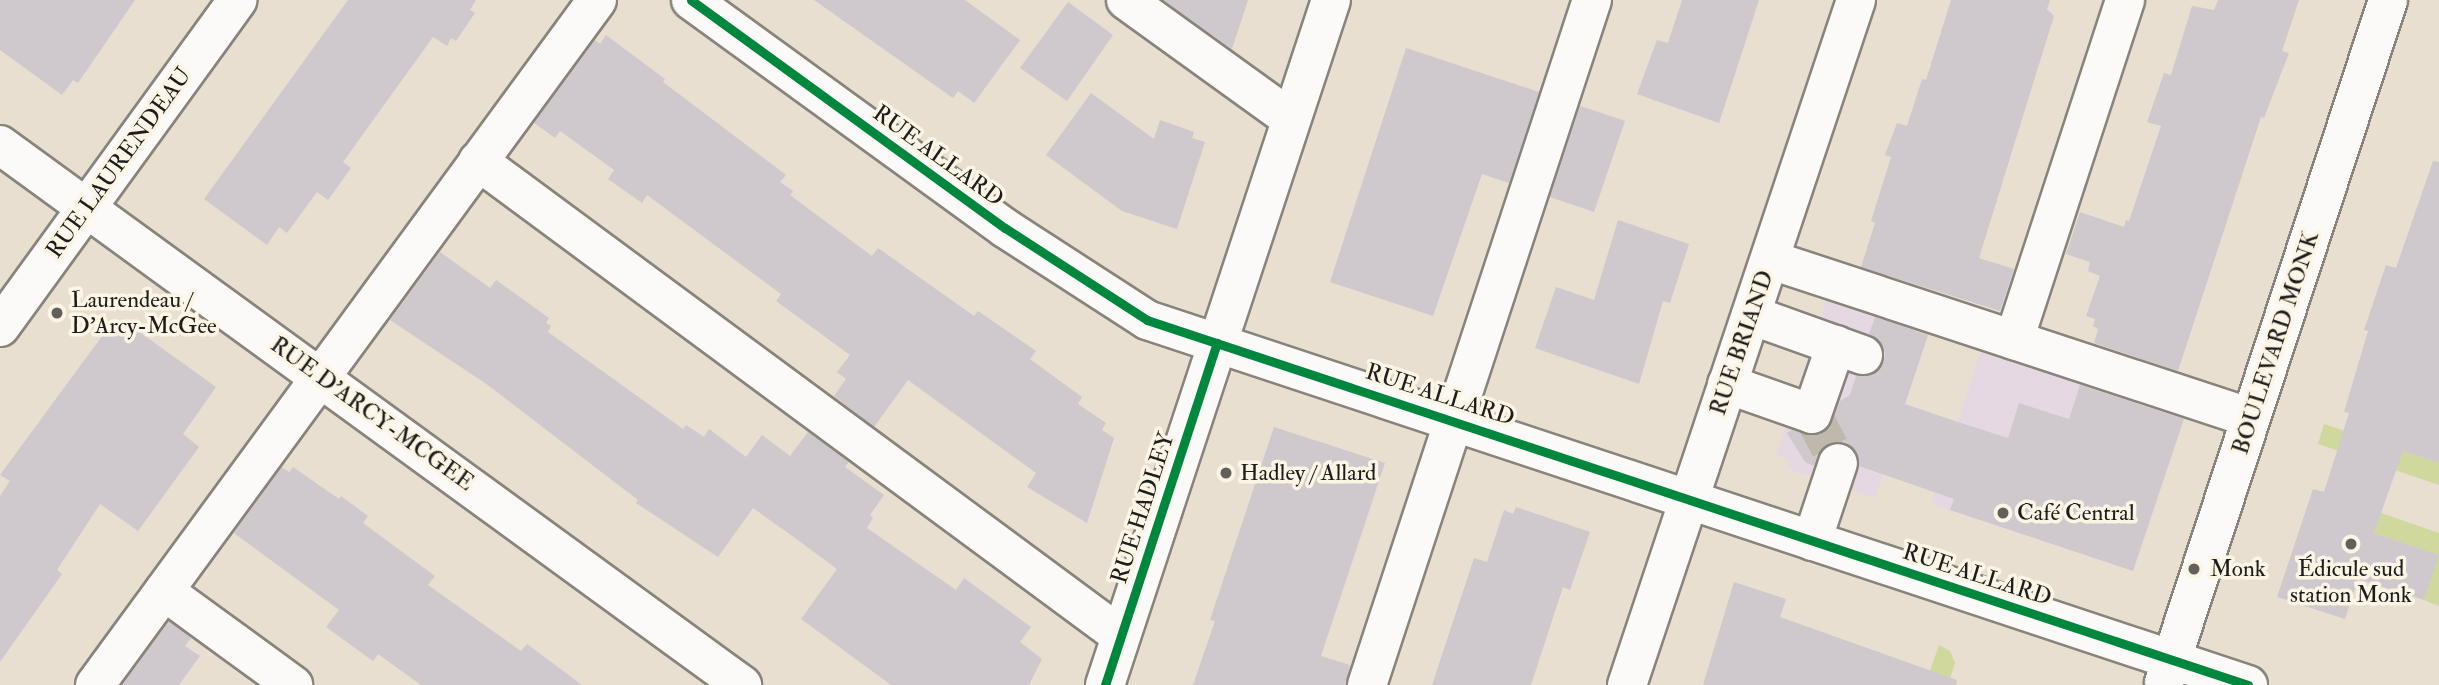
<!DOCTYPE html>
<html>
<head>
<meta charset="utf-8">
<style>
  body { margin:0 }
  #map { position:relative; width:2439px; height:685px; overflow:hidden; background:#e8dfd0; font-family:"IM FELL Double Pica",serif }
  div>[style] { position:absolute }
  .built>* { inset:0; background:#e6d8e3 }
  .green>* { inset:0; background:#d0d89e }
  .building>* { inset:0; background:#cfc8cc }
  .minor-tunnel>* { height:38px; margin-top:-19px; transform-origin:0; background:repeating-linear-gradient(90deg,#bfb8ac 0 38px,transparent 0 57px) }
  .roads { filter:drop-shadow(2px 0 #88847c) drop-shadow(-2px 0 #88847c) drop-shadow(0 2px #88847c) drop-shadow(0 -2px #88847c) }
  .minor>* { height:38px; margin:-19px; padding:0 19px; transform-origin:19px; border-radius:19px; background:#fcfaf8 }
  .cycleway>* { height:9px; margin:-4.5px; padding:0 4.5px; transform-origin:4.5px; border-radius:4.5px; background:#00873e }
  .dots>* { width:19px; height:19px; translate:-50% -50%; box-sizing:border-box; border:4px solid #fcf5e5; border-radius:50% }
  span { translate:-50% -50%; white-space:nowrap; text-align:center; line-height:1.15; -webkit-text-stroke:7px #fcf5e5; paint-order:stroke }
  .street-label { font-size:23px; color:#1c1c1c }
  .poi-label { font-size:23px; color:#1c1c1c }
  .left { translate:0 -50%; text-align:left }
</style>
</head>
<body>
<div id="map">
  <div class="built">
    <i style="clip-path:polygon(1827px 298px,1929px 331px,1875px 498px,1787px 469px,1789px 459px,1776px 455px)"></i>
    <i style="clip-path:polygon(1982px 347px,2185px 415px,2133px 571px,1931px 504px)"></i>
  </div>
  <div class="green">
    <i style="clip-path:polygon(2324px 424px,2439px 463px,2439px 485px,2318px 444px)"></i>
    <i style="clip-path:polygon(2381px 513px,2439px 533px,2439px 606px,2424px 600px,2438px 555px,2374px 533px)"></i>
    <i style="clip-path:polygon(1939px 645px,1950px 651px,1955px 663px,1948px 685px,1925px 685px)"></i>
  </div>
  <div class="building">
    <i style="clip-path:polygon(0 0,135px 0,78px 83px,73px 80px,62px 95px,0 50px)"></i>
    <i style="clip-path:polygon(348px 0,476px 0,470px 10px,475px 13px,456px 41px,451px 38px,447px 46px,433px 37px,343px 162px,351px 168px,328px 200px,317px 192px,287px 233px,279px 227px,267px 245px,204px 199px)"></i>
    <i style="clip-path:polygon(814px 0,965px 0,1020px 40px,974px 103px,958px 91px,953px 98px)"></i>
    <i style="clip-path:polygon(1163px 0,1248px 0,1232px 49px)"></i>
    <i style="clip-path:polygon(1682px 0,1759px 0,1719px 123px,1637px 94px,1657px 40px,1668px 43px)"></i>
    <i style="clip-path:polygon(1951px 0,2050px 0,2047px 9px,2054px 16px,1979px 258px,2014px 269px,2000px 311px,1861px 267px,1875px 223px,1871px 221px,1891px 157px,1885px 155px,1897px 123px,1907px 126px,1922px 79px,1926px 80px)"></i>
    <i style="clip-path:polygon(2218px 0,2299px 0,2282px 51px,2289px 53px,2264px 118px,2261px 117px,2178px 371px,2094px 343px,2098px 329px,2093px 326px,2095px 319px,2086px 316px,2100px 276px,2088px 271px,2090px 262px,2066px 254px,2080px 212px,2124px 227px,2126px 220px,2129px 221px,2161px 126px,2147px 122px,2164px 73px,2171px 75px,2192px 6px,2214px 10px)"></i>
    <i style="clip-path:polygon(1068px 2px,1113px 35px,1067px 101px,1020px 68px)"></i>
    <i style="clip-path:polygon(606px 35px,665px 79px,663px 82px,786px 175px,780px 182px,793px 191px,790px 195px,872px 256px,878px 248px,974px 316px,978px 311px,1036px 351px,1030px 359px,1082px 397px,1078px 404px,1106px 423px,1102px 430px,1114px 438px,1087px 523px,1027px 487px,1036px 473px,908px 380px,874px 427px,834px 396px,846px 379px,837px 372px,850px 355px,776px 301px,781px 294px,647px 195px,642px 203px,608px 179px,614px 170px,560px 131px,555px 138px,534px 123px,595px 40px,600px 44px)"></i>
    <i style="clip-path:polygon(1406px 48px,1539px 92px,1509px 183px,1482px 174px,1433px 316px,1330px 282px)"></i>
    <i style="clip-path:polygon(1091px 93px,1154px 139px,1160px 120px,1194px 132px,1192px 138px,1205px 142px,1177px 229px,1122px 211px,1046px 155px)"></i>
    <i style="clip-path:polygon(1580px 106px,1625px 121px,1594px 212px,1550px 197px)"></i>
    <i style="clip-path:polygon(2433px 161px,2439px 162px,2439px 463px,2403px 451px,2374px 533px,2439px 555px,2424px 600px,2358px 579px,2345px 619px,2277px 597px,2313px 489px,2324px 492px,2349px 413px,2344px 412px,2368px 331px,2364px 330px,2386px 265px,2396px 268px)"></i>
    <i style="clip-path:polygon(1618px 220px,1689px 244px,1670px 303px,1663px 301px,1639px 384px,1535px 348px,1556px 287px,1594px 300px)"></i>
    <i style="clip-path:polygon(440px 252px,490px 288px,496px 280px,549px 318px,546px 323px,551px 326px,548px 332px,683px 429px,686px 425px,704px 437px,709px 429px,746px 457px,762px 435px,790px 456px,808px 432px,849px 462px,845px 467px,884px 495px,870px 515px,873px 518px,867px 528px,956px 590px,964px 578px,1031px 627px,1020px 642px,1042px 659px,1029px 685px,891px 685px,801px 619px,837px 569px,795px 538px,753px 508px,718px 557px,636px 503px,638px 500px,485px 383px,390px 320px)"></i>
    <i style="clip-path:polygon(1875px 317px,1928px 335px,1905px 404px,1958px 422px,2008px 438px,2019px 403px,2069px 419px,2080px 385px,2184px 419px,2133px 571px,1950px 510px,1954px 499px,1859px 466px,1855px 449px,1846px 443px,1834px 442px,1824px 446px,1814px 466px,1805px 462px,1787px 433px,1792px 430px,1815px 436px,1826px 431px,1840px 401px,1850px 395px,1856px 376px,1868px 376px,1878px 371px,1884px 362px,1885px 352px,1879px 340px,1869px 334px)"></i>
    <i style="clip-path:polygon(127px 323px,216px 387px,183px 434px,199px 447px,138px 531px,100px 504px,57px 570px,62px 574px,0 662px,0 496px,10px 481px,0 475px,108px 328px,118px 336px)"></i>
    <i style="clip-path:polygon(1274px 427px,1385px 463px,1321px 656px,1350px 665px,1346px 685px,1193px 685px,1215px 621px,1210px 620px)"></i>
    <i style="clip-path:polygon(282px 467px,289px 472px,293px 467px,339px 499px,341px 496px,368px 516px,363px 523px,435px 576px,428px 585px,521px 651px,527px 644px,582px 685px,421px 685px,378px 654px,373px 661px,326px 627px,339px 610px,234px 533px)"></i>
    <i style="clip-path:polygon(1516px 507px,1590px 532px,1570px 590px,1563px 587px,1531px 685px,1432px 685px,1474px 558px,1487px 562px,1504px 510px,1513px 514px)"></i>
    <i style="clip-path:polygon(1734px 582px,1786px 599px,1780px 617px,1957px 680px,1956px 685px,1703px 685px)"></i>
    <i style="clip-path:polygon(169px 621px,191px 638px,185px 646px,200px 656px,179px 685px,122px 685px)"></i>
  </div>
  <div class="minor-tunnel">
    <i style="left:1812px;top:414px;width:55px;rotate:62deg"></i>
  </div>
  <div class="roads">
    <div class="minor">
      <i style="left:691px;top:0;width:388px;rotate:36deg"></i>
      <i style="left:1005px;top:228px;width:169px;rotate:32.9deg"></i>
      <i style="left:1147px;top:320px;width:1160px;rotate:18.34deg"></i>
      <i style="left:1126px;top:0;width:203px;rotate:35.8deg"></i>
      <i style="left:0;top:145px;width:918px;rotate:36.05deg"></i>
      <i style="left:478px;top:161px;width:799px;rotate:36.45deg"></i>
      <i style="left:1771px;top:260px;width:505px;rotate:18.22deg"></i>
      <i style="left:1751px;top:315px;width:119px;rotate:19.7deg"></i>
      <i style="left:0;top:327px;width:404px;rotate:-54deg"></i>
      <i style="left:2014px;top:340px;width:358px;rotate:-71.9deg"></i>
      <i style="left:1727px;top:384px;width:90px;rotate:19.4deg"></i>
      <i style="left:1812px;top:414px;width:73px;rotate:-70.8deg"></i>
      <i style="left:1812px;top:541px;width:82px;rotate:-71.6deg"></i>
      <i style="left:164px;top:591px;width:160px;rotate:36.1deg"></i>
      <i style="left:2164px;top:683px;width:719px;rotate:-71.84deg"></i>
      <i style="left:95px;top:685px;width:849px;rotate:-53.76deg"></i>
      <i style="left:1105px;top:685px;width:721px;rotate:-71.74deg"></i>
      <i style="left:1367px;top:685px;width:721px;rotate:-71.82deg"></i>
      <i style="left:1627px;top:685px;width:722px;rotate:-71.51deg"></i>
    </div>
  </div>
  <div class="cycleway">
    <i style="left:691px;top:0;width:388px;rotate:36deg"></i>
    <i style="left:1005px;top:228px;width:169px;rotate:32.9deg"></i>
    <i style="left:1147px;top:320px;width:1160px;rotate:18.34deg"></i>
    <i style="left:1105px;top:685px;width:360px;rotate:-71.9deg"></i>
  </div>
  <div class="dots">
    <i style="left:57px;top:313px;background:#63605b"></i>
    <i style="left:1226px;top:473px;background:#63605b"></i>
    <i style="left:2003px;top:513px;background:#63605b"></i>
    <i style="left:2351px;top:544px;background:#63605b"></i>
    <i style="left:2194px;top:569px;background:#63605b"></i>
  </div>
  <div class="street-label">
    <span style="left:938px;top:156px;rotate:36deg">RUE ALLARD</span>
    <span style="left:119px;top:163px;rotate:-54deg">RUE LAURENDEAU</span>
    <span style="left:1742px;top:343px;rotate:-71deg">RUE BRIAND</span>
    <span style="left:2276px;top:343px;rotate:-72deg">BOULEVARD MONK</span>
    <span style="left:1440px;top:395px;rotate:18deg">RUE ALLARD</span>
    <span style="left:372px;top:414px;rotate:36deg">RUE D'ARCY-MCGEE</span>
    <span style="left:1143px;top:508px;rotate:-72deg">RUE HADLEY</span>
    <span style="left:1977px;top:575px;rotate:18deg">RUE ALLARD</span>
  </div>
  <div class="poi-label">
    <span class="left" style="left:71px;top:313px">Laurendeau /<br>D'Arcy-McGee</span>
    <span class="left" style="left:1240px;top:473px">Hadley / Allard</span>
    <span class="left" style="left:2017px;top:513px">Café Central</span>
    <span class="left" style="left:2210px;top:569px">Monk</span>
    <span style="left:2351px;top:582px">Édicule sud<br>station Monk</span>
  </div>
</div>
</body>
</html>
